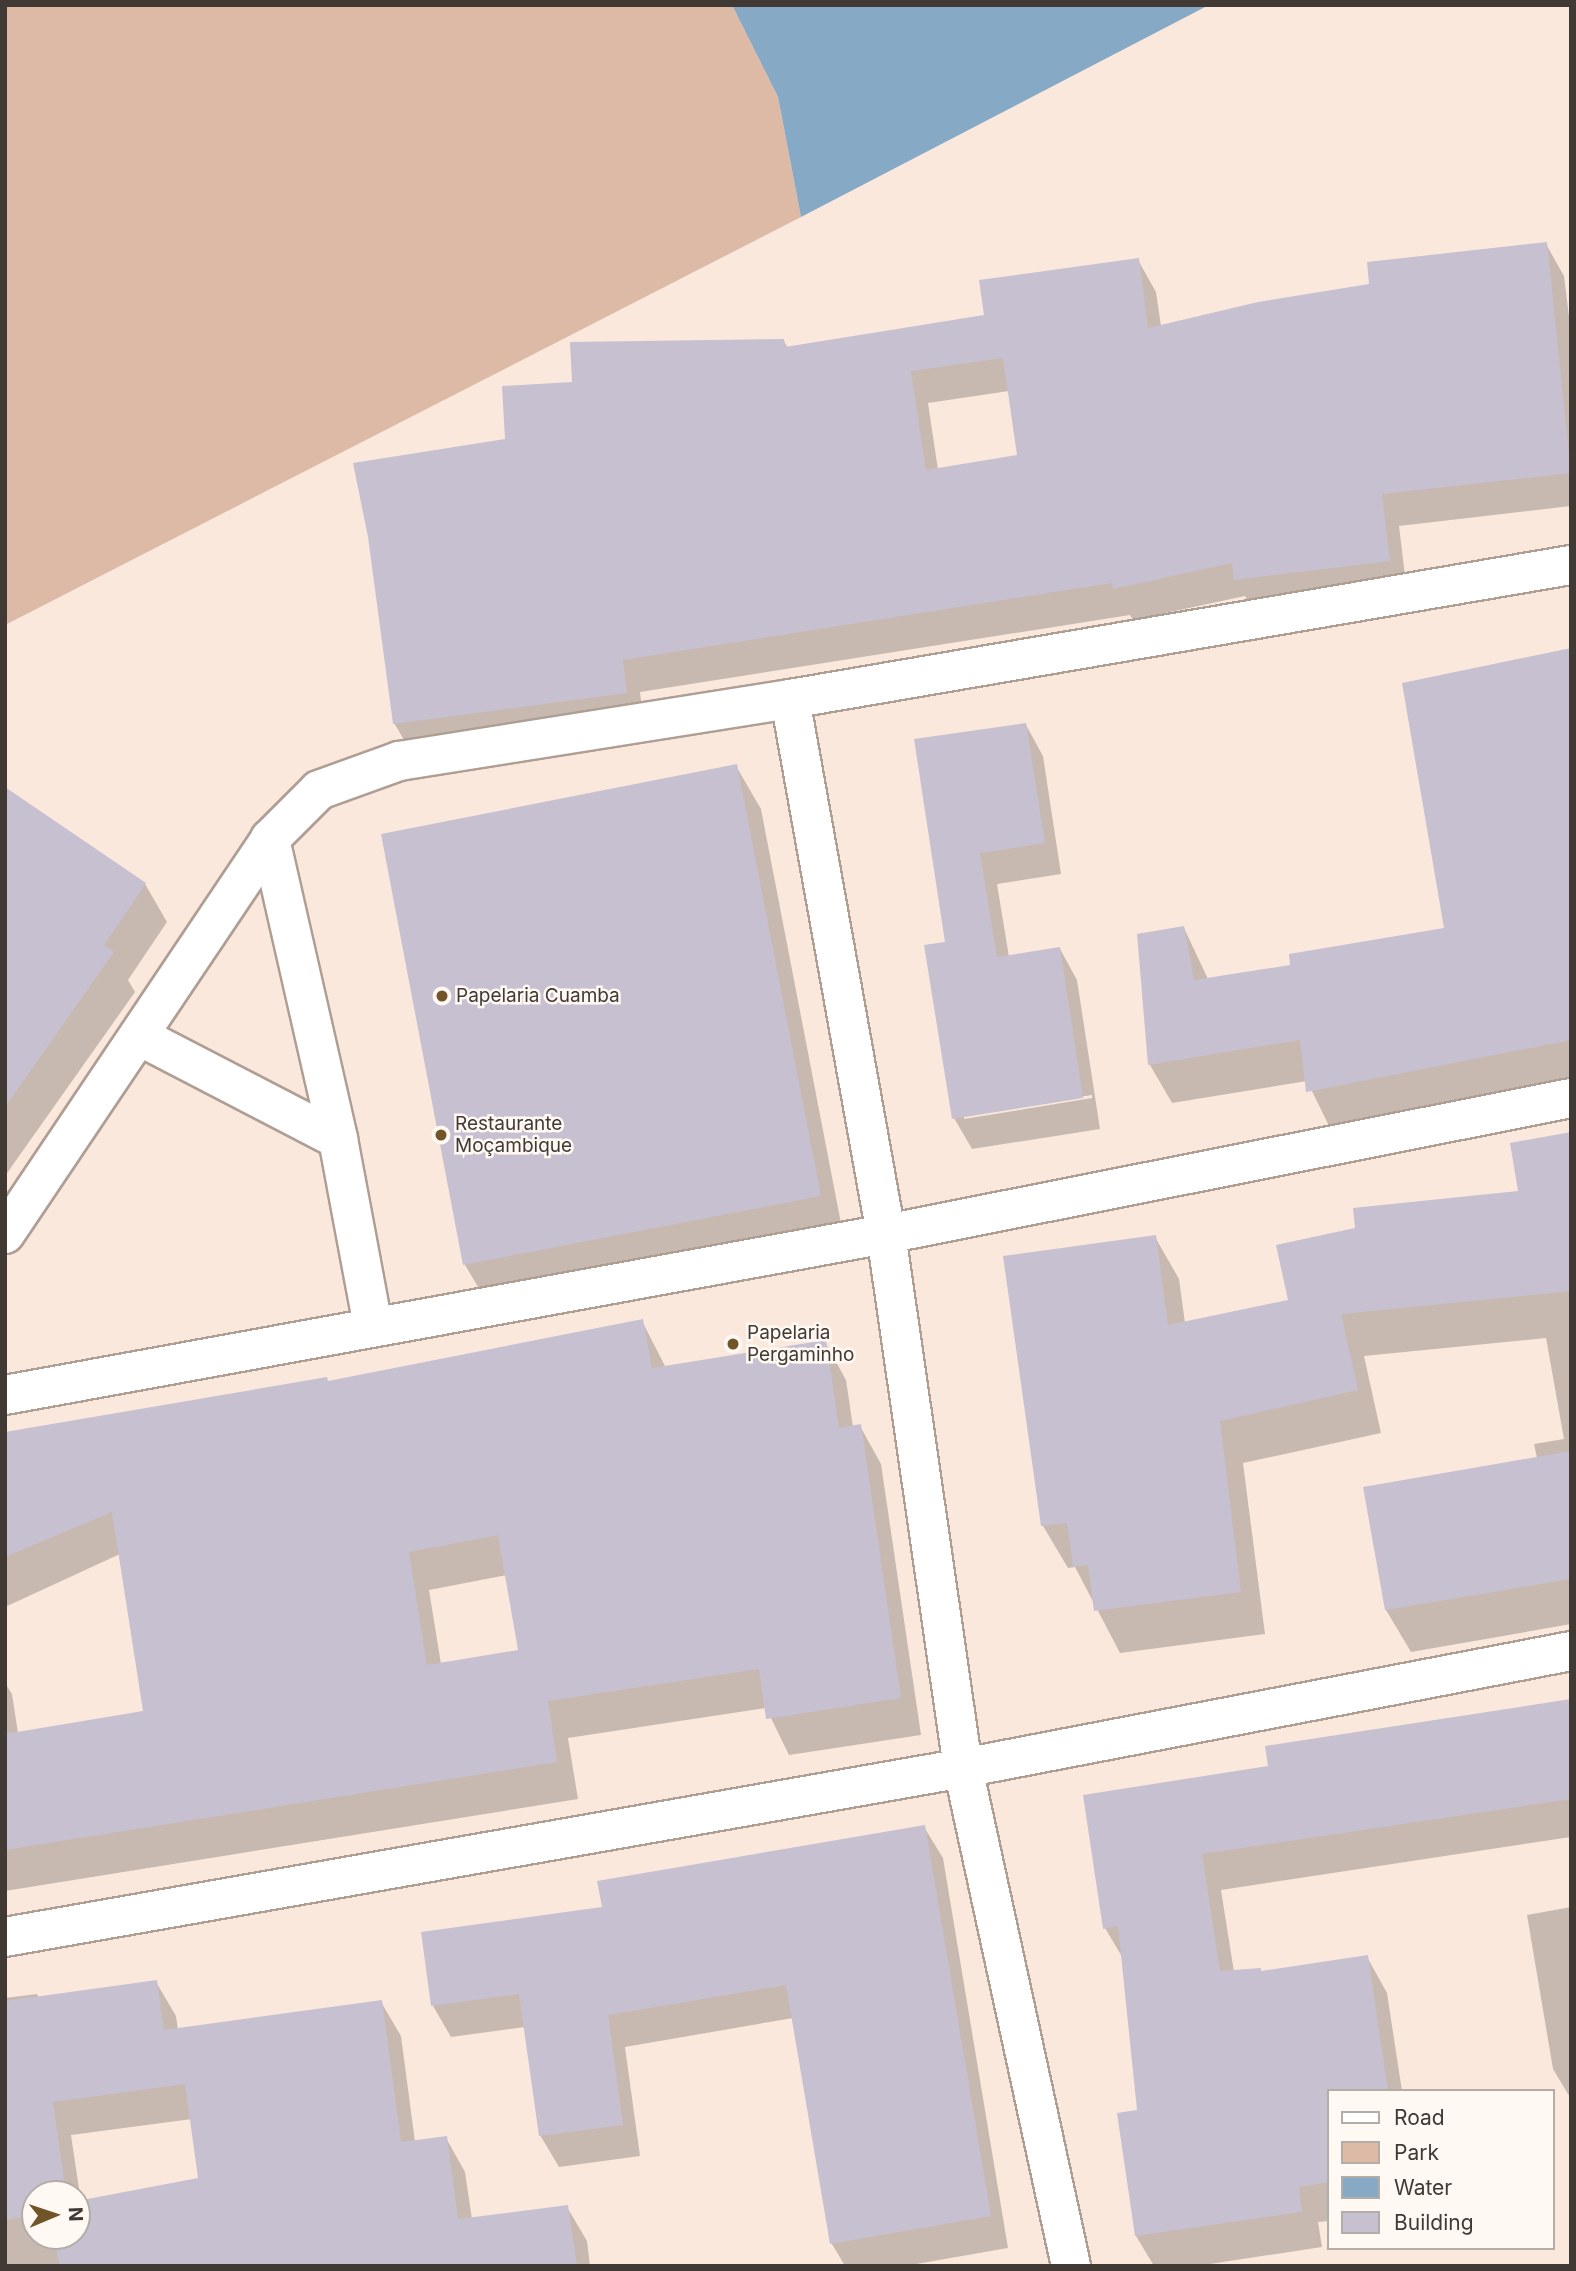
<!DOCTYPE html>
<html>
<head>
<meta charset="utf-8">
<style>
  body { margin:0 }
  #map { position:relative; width:1576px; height:2271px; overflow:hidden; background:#fae8dd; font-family:Inter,sans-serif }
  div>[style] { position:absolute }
  .green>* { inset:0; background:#dcbaa5 }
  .water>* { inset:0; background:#86a9c6 }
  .shadow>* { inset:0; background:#0003 }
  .building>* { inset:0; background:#c7c0d0 }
  .roads { filter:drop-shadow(2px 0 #af9e94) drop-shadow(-2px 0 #af9e94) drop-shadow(0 2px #af9e94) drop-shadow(0 -2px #af9e94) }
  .minor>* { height:38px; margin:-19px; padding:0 19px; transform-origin:19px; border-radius:19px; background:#fff }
  .dots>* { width:19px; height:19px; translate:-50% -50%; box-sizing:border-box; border:4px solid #fff8f3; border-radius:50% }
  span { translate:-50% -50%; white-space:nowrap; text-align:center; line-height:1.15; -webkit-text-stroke:5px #fff8f3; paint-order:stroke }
  .poi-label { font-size:19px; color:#403934 }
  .left { translate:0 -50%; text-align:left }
  .frame { position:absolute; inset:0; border:7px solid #403934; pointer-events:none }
  .legend { position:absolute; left:1327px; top:2089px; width:228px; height:161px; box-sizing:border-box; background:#fff8f3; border:2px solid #b3aca7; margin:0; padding:9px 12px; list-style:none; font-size:21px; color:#403934 }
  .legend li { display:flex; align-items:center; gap:14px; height:35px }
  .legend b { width:35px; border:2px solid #b3aca7 }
  .north { position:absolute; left:21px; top:2180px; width:70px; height:70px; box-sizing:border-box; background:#fff8f3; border:2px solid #b3aca7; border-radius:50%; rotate:88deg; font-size:19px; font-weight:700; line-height:28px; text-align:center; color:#403934 }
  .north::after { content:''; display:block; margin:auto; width:24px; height:32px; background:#715528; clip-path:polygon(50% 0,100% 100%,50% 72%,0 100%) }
</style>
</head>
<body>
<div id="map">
  <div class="green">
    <i style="clip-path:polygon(5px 5px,732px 5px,778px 97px,801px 217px,5px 625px)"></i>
  </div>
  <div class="water">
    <i style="clip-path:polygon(732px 5px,1209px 5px,801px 217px,778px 97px)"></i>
  </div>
  <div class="shadow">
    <i style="clip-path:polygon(evenodd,1546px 244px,1564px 276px,1571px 333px,1571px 506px,1399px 526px,1407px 592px,1254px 612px,1245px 596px,1133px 620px,1130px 615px,640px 692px,644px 725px,413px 755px,394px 723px,507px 441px,574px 384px,783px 340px,788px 348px,986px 316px,1138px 260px,1156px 292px,1161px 326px,1371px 286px,1546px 244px,1009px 391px,1019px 457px,938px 470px,928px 403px,1009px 391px)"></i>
    <i style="clip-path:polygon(1571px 650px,1571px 1082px,1331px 1130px,1307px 1081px,1172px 1103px,1150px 1065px,1139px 936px,1184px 928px,1208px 979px,1292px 967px,1446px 930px)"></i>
    <i style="clip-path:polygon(evenodd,1026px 725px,1043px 756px,1061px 874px,997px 884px,1009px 957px,1060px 949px,1077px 980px,1100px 1129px,972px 1149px,954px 1118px,947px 943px,1026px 725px,1092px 1095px,1092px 1098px,964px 1119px,964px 1115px,1092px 1095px)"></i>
    <i style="clip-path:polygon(736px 766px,761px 809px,844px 1239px,490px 1307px,465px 1265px,383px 835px)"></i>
    <i style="clip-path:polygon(5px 789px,145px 884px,167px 922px,128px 980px,135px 992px,5px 1176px)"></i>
    <i style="clip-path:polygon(1571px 1133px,1571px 1624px,1411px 1652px,1386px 1610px,1537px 1458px,1534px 1444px,1564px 1439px,1546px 1338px,1364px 1356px,1381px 1433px,1243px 1463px,1265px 1634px,1120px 1653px,1075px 1567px,1068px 1568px,1043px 1526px,1005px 1258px,1155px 1237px,1179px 1279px,1185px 1323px,1290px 1301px,1520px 1193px)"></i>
    <i style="clip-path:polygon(evenodd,642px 1321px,666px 1368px,825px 1342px,846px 1380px,853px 1427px,860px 1426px,881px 1464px,921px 1735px,789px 1755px,766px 1708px,568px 1738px,578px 1799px,5px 1891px,5px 1683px,12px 1694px,18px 1733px,145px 1713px,120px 1554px,5px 1607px,5px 1434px,329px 1382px,642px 1321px,507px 1575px,520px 1652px,441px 1664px,429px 1590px,507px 1575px)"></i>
    <i style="clip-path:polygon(1571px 1701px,1571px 1837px,1221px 1890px,1234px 1972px,1262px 1973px,1367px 1957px,1387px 1993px,1402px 2091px,1329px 2091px,1329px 2221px,1318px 2222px,1322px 2247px,1197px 2266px,1154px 2266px,1136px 2236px,1139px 2111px,1124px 1960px,1105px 1928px,1270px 1768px)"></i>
    <i style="clip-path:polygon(924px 1827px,943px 1858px,1008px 2248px,905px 2266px,845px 2266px,832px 2244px,793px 2018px,625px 2047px,640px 2156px,559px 2167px,540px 2135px,525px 2027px,451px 2037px,433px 2006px,604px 1908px)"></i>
    <i style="clip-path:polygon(1571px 1907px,1571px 2099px,1553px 2069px,1527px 1915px)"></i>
    <i style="clip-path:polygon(evenodd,156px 1982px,176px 2016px,178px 2030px,381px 2002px,401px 2036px,415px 2142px,446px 2138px,465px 2172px,472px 2219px,567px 2207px,587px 2241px,590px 2266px,5px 2266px,5px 1998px,37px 1994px,39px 1998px,156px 1982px,192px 2119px,200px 2179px,81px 2202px,71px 2135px,192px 2119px,156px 1982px,35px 2194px,77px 2194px,77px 2236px,35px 2236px,35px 2194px)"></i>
  </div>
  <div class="building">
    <i style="clip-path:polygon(evenodd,1547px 242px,1571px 473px,1382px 494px,1390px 561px,1234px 580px,1232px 563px,1113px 589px,1112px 583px,623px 660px,627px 693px,393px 724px,368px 537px,353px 463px,505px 439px,502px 386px,572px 382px,570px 342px,784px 339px,785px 347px,984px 315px,979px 280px,1139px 258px,1148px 328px,1258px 302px,1369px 284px,1367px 262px,1547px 242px,1003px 358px,1017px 455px,926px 470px,911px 371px,1003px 358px)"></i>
    <i style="clip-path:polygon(1571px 648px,1571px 1040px,1306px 1092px,1300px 1040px,1148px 1065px,1137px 934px,1184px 926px,1194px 980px,1290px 965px,1289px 954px,1444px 928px,1402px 683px)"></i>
    <i style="clip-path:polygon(1026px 723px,1045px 843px,980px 853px,997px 957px,1060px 947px,1083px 1098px,952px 1119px,924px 945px,945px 942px,914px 739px)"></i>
    <i style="clip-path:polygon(737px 764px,821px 1196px,463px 1265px,381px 834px)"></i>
    <i style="clip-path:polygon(5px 787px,146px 883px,104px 945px,114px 952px,5px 1107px)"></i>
    <i style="clip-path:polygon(1571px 1132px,1571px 1291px,1341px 1314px,1358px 1390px,1220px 1421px,1241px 1592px,1094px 1611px,1088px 1565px,1073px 1567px,1067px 1523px,1041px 1526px,1003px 1256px,1156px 1235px,1168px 1325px,1288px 1300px,1276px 1245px,1355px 1228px,1353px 1208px,1518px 1191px,1510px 1143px)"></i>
    <i style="clip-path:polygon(evenodd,643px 1319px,652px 1368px,826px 1340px,839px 1428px,861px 1424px,901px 1698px,766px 1719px,759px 1669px,548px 1701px,557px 1762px,5px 1850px,5px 1734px,143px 1711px,112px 1512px,5px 1557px,5px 1432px,327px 1377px,328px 1381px,643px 1319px,498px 1535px,518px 1650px,427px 1665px,409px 1552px,498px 1535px)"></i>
    <i style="clip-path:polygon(1571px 1451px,1571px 1579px,1385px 1610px,1363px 1487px)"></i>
    <i style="clip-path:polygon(1571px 1699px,1571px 1799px,1202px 1854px,1220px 1971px,1261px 1968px,1261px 1971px,1368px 1955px,1388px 2091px,1329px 2091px,1329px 2182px,1299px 2187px,1302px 2212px,1135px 2236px,1117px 2113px,1137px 2110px,1118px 1926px,1103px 1929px,1083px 1795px,1268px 1766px,1265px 1746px)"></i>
    <i style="clip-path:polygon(925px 1825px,991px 2216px,830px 2244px,786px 1985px,608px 2015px,623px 2125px,539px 2136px,519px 1994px,431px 2006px,421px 1932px,602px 1907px,597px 1881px)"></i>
    <i style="clip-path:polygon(157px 1980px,164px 2030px,382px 2000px,401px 2142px,447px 2136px,458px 2219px,568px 2205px,577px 2266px,60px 2266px,53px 2236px,77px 2236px,77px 2201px,198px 2178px,185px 2084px,53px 2102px,66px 2194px,35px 2194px,35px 2215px,5px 2220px,5px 2001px)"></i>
  </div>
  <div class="roads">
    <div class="minor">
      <i style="left:790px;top:699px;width:544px;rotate:79.83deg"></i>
      <i style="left:886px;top:1234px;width:540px;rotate:81.79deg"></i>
      <i style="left:963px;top:1768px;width:510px;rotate:77.76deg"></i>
      <i style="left:270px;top:839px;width:308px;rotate:77.2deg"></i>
      <i style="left:338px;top:1139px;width:190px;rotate:79.4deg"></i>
      <i style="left:139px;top:1036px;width:224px;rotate:27.4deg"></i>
      <i style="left:5px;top:1234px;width:476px;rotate:-56.1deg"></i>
      <i style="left:270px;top:839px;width:69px;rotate:-45deg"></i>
      <i style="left:319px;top:790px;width:85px;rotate:-19.9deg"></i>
      <i style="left:399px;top:761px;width:396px;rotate:-9deg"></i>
      <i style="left:790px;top:699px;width:792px;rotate:-9.74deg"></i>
      <i style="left:5px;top:1395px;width:896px;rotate:-10.36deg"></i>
      <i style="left:886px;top:1234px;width:698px;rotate:-11.23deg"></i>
      <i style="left:5px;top:1937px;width:973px;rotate:-10deg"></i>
      <i style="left:963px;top:1768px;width:619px;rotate:-10.89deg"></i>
    </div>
  </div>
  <div class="dots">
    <i style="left:442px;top:996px;background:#715528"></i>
    <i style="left:441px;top:1135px;background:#715528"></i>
    <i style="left:733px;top:1344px;background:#715528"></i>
  </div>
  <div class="poi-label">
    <span class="left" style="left:456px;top:996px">Papelaria Cuamba</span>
    <span class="left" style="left:455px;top:1135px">Restaurante<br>Moçambique</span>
    <span class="left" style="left:747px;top:1344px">Papelaria<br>Pergaminho</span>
  </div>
  <div class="frame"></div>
  <ul class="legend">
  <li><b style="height:9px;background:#fff"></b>Road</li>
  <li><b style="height:19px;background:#dcbaa5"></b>Park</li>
  <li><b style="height:19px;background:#86a9c6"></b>Water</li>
  <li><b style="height:19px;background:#c7c0d0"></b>Building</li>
  </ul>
  <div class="north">N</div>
</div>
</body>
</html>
